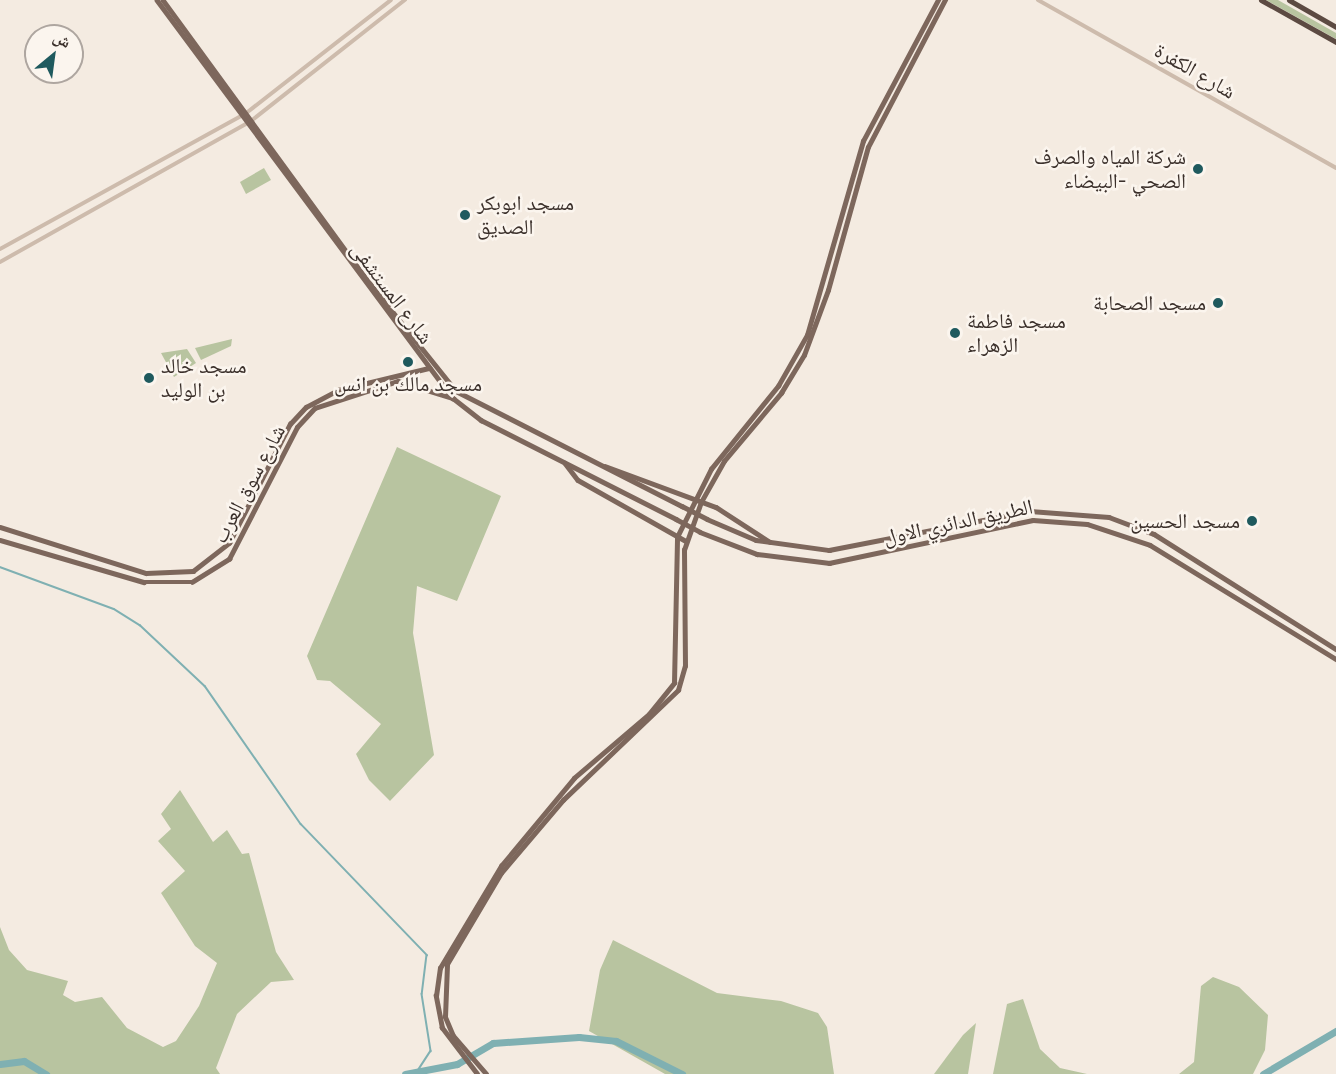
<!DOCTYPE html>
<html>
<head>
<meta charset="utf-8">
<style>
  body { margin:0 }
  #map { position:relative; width:1336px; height:1074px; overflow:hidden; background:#f4ebe1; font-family:Figtree,"Noto Naskh Arabic",sans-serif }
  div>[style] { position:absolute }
  .green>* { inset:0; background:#b8c4a0 }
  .stream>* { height:1.5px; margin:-0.75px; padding:0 0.75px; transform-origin:0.75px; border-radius:0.75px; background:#7fb0b2 }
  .river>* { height:7px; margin:-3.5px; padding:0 3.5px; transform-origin:3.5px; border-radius:3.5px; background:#7fb0b2 }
  .minor>* { height:4px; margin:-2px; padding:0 2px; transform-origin:2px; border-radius:2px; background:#cdbbac }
  .major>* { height:4.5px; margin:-2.25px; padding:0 2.25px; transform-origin:2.25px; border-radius:2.25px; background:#7d675c }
  .highway>* { height:5px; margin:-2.5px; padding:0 2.5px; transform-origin:2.5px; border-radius:2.5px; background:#5c4a42 }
  .major-bridge>* { height:4.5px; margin:-2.25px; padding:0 2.25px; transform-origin:2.25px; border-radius:2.25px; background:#7d675c }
  .dots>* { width:16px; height:16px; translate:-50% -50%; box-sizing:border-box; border:3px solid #fbf5ee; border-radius:50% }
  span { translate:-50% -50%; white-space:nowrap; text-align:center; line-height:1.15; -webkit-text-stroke:5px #fbf5ee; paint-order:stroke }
  .street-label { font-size:21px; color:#3b302b }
  .poi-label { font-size:21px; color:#3b302b }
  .right { translate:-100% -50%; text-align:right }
  .left { translate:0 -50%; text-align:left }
  .north { position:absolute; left:24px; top:24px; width:60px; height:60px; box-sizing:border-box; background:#fbf5ee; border:2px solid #aea6a0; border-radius:50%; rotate:29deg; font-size:16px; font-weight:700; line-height:24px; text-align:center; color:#3b302b }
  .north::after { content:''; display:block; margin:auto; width:21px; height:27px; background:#1f5a5e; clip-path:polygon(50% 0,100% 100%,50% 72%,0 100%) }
</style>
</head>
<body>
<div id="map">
  <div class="green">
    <i style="clip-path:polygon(1266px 0,1278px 0,1336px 33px,1336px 39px)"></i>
    <i style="clip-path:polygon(264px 168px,271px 180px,246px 194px,240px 182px)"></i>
    <i style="clip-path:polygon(232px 339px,231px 346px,201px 360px,195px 348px)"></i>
    <i style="clip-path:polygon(187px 349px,196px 363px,174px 377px,161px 353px)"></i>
    <i style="clip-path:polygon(397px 447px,501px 496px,457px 601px,417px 586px,413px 633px,434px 755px,390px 801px,369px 780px,356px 754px,381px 724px,330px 681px,317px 680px,307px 656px)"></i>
    <i style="clip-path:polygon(180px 790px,213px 842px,227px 830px,242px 854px,249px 853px,276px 952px,294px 980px,271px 982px,237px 1014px,216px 1068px,220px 1074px,0 1074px,0 927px,9px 950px,27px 970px,68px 981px,63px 995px,75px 1002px,102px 997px,127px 1028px,163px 1047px,176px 1041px,199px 1006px,217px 963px,195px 946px,161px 893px,185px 871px,158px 841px,171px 829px,161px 814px)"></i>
    <i style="clip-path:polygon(613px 940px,717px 993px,781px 1001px,818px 1013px,827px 1027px,834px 1074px,665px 1074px,589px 1031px,600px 970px)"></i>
    <i style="clip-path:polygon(1213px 977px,1239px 987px,1268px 1015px,1265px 1050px,1253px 1074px,1179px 1074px,1194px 1062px,1201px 986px)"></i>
    <i style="clip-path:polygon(1023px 999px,1040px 1049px,1060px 1068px,1087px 1074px,993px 1074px,1007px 1004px)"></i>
    <i style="clip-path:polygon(976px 1023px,968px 1074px,934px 1074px,963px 1035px)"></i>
  </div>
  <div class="stream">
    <i style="left:0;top:567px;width:121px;rotate:20.2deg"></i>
    <i style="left:114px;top:609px;width:31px;rotate:32deg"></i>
    <i style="left:140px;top:625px;width:89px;rotate:43.2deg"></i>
    <i style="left:205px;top:686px;width:168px;rotate:55.2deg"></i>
    <i style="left:301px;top:824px;width:182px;rotate:46.1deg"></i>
    <i style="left:427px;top:955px;width:39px;rotate:97deg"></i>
    <i style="left:422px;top:994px;width:58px;rotate:81deg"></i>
    <i style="left:431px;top:1051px;width:24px;rotate:123deg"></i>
  </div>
  <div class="river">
    <i style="left:0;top:1064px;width:24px;rotate:-7deg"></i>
    <i style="left:24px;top:1061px;width:26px;rotate:31deg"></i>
    <i style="left:405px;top:1074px;width:53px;rotate:-10.9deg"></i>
    <i style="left:457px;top:1064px;width:42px;rotate:-30.3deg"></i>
    <i style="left:493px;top:1043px;width:86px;rotate:-4deg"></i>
    <i style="left:579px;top:1037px;width:37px;rotate:6deg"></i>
    <i style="left:616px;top:1041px;width:74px;rotate:26.6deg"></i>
    <i style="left:1263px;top:1074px;width:85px;rotate:-30.5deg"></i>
  </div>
  <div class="minor">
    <i style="left:1038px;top:0;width:342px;rotate:29.4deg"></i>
    <i style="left:0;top:249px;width:280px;rotate:-28.9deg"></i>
    <i style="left:245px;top:114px;width:185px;rotate:-38deg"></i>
    <i style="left:0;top:262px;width:288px;rotate:-29.3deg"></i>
    <i style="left:251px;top:121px;width:196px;rotate:-38.2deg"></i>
  </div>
  <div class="major">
    <i style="left:157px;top:0;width:496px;rotate:53.4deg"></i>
    <i style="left:453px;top:398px;width:36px;rotate:38deg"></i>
    <i style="left:481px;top:420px;width:219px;rotate:26.9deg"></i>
    <i style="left:163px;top:0;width:341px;rotate:53.9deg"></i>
    <i style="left:364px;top:276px;width:147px;rotate:51.3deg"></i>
    <i style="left:456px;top:391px;width:254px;rotate:27deg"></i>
    <i style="left:565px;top:463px;width:21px;rotate:53deg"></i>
    <i style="left:578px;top:480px;width:124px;rotate:29.5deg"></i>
    <i style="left:605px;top:466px;width:118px;rotate:20.3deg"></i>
    <i style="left:716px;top:507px;width:64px;rotate:32.9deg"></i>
    <i style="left:707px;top:519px;width:53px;rotate:23.2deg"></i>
    <i style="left:756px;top:540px;width:74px;rotate:7.8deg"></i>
    <i style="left:829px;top:550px;width:205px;rotate:-11deg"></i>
    <i style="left:1030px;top:511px;width:79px;rotate:4.3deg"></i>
    <i style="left:1109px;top:517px;width:48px;rotate:20.7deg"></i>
    <i style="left:1154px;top:534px;width:215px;rotate:32.3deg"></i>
    <i style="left:0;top:527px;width:153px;rotate:17.5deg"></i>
    <i style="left:146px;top:573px;width:47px;rotate:-2.4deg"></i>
    <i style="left:193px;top:571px;width:46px;rotate:-37.9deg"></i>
    <i style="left:229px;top:543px;width:134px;rotate:-62.9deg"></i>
    <i style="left:290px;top:424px;width:23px;rotate:-47deg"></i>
    <i style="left:306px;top:407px;width:36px;rotate:-28deg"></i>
    <i style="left:338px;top:390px;width:94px;rotate:-13.6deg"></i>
    <i style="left:700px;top:532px;width:61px;rotate:21.1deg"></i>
    <i style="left:757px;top:554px;width:73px;rotate:7.1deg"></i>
    <i style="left:829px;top:563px;width:208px;rotate:-11.9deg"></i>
    <i style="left:1033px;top:520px;width:54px;rotate:4.2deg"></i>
    <i style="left:1087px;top:524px;width:66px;rotate:18.4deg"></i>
    <i style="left:1150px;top:545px;width:218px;rotate:31.5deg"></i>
    <i style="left:0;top:540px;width:150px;rotate:16.3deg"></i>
    <i style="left:144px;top:582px;width:48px"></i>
    <i style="left:192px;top:582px;width:44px;rotate:-31.9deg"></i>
    <i style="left:229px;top:559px;width:148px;rotate:-62.7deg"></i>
    <i style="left:297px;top:427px;width:26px;rotate:-47deg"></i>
    <i style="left:315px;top:408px;width:87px;rotate:-18deg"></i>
    <i style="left:398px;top:381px;width:58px;rotate:17.2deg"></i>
    <i style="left:477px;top:1074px;width:58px;rotate:-127.3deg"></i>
    <i style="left:442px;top:1028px;width:33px;rotate:-101deg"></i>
    <i style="left:436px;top:996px;width:28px;rotate:-82deg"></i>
    <i style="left:440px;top:968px;width:119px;rotate:-59.1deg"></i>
    <i style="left:501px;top:866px;width:114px;rotate:-50.3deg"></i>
    <i style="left:574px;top:778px;width:99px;rotate:-40.5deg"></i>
    <i style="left:649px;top:714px;width:40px;rotate:-51deg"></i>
    <i style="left:674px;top:683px;width:146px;rotate:-88.8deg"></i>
    <i style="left:677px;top:537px;width:76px;rotate:-63.4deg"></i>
    <i style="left:711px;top:469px;width:107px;rotate:-51.1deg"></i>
    <i style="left:778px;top:386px;width:59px;rotate:-60.4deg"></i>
    <i style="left:807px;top:335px;width:202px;rotate:-73.9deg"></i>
    <i style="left:863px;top:141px;width:160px;rotate:-62deg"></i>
    <i style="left:486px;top:1074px;width:50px;rotate:-131deg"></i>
    <i style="left:453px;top:1036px;width:21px;rotate:-113deg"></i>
    <i style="left:445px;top:1017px;width:53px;rotate:-87.8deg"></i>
    <i style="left:447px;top:964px;width:106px;rotate:-59.3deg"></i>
    <i style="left:501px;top:873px;width:96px;rotate:-49.7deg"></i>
    <i style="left:563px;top:800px;width:159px;rotate:-43.7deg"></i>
    <i style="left:678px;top:690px;width:25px;rotate:-74deg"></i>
    <i style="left:685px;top:666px;width:116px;rotate:-90.5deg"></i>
    <i style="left:684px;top:550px;width:51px;rotate:-70.5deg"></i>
    <i style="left:701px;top:502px;width:47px;rotate:-60.7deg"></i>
    <i style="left:724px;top:461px;width:89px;rotate:-50deg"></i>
    <i style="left:781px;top:393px;width:44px;rotate:-58.8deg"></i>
    <i style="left:804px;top:355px;width:69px;rotate:-69.7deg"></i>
    <i style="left:828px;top:290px;width:148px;rotate:-74.4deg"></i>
    <i style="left:868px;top:147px;width:166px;rotate:-62.4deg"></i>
  </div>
  <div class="highway">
    <i style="left:1261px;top:0;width:86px;rotate:29.2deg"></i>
    <i style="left:1289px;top:0;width:54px;rotate:29.9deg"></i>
  </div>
  <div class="major-bridge">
    <i style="left:682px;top:506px;width:28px;rotate:27deg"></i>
    <i style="left:676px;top:519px;width:27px;rotate:28deg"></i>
  </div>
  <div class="dots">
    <i style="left:1198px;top:169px;background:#1f5a5e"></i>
    <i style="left:465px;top:215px;background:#1f5a5e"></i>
    <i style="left:1218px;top:303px;background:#1f5a5e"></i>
    <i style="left:955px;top:333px;background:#1f5a5e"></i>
    <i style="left:408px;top:362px;background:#1f5a5e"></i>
    <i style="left:149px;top:378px;background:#1f5a5e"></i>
    <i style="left:1252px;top:521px;background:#1f5a5e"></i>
  </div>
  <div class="street-label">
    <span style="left:1195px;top:71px;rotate:30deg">شارع الكفرة</span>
    <span style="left:392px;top:293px;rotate:53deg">شارع المستشفى</span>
    <span style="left:249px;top:484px;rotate:-62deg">شارع سوق العرب</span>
    <span style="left:958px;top:522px;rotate:-12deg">الطريق الدائري الاول</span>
  </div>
  <div class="poi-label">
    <span class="right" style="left:1186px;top:169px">شركة المياه والصرف<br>الصحي -البيضاء</span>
    <span class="left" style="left:477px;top:215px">مسجد ابوبكر<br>الصديق</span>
    <span class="right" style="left:1206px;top:303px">مسجد الصحابة</span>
    <span class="left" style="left:967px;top:333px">مسجد فاطمة<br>الزهراء</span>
    <span class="left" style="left:161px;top:378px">مسجد خالد<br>بن الوليد</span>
    <span style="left:408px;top:384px">مسجد مالك بن انس</span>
    <span class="right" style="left:1240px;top:521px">مسجد الحسين</span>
  </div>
  <div class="north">ش</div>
</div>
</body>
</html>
